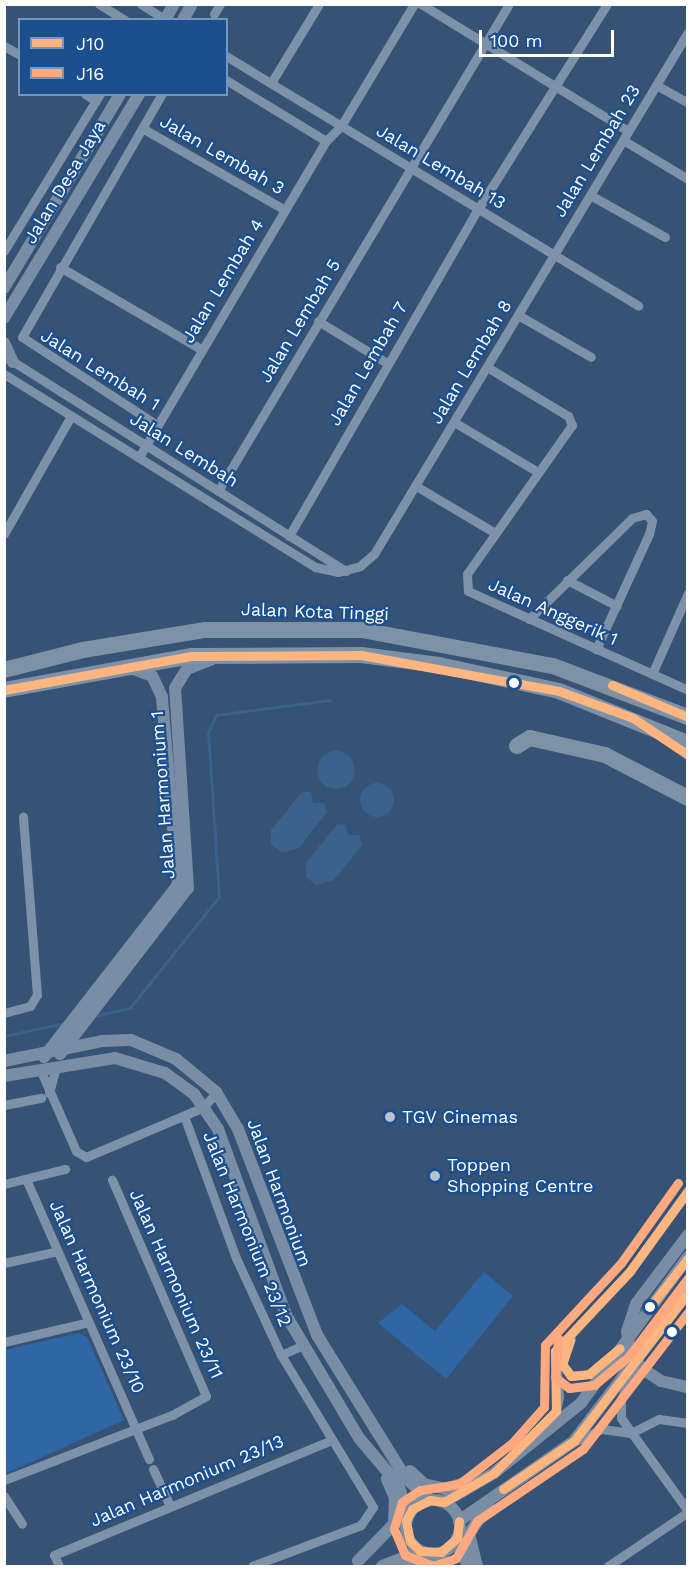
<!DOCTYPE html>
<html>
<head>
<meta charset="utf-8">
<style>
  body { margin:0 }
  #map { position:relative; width:692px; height:1571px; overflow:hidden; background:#365274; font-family:"Work Sans",sans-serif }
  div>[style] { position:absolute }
  .green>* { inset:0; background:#2f66a5 }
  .water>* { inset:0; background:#3b618d }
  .round { border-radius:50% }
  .stream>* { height:3px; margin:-1.5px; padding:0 1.5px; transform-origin:1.5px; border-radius:1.5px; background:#3b618d }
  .street>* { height:9px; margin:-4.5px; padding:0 4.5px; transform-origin:4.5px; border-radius:4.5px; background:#7d92a8 }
  .secondary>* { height:12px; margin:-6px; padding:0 6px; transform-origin:6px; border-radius:6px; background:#798da4 }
  .secondary>.ring { margin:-6px; padding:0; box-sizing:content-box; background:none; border:12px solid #798da4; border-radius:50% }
  .highway>* { height:16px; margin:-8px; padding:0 8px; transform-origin:8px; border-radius:8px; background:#7e92a7 }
  .secondary-bridge>* { height:12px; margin:-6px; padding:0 6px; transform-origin:6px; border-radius:6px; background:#798da4 }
  .bus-1>* { height:9px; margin:-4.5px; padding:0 4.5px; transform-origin:4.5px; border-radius:4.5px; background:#ffb580 }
  .bus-2>* { height:9px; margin:-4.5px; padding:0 4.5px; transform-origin:4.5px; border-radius:4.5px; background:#ffa980 }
  .dots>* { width:16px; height:16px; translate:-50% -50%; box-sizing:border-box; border:3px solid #1b4f8f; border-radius:50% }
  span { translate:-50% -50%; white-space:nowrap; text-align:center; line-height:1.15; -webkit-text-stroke:4.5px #1b4f8f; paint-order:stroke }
  .street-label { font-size:18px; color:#fff }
  .poi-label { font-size:18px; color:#fff }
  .left { translate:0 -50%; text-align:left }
  .frame { position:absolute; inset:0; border:6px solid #fff; pointer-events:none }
  .legend { position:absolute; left:18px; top:18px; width:210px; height:78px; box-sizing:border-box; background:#1b4f8f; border:2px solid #7695bc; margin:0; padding:8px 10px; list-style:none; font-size:18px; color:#fff }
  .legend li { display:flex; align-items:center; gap:12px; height:30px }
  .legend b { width:30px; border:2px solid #7695bc }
  .scale { position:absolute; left:479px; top:30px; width:135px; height:27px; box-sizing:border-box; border:3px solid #fff; border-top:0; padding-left:8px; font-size:18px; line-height:21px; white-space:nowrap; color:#fff; -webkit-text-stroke:4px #1b4f8f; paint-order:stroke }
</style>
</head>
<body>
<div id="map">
  <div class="green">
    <i style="clip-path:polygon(484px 1272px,513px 1296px,446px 1379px,378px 1323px,402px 1304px,435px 1331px)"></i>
    <i style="clip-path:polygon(78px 1333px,87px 1337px,124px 1420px,5px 1474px,5px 1350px)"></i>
  </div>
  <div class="water">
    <i class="round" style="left:317px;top:751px;width:38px;height:38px"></i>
    <i class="round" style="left:360px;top:783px;width:34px;height:34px"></i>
    <i style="clip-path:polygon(302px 792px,311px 792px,313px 803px,324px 803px,327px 812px,299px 848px,282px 853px,271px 844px,271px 830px)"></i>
    <i style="clip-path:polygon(337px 824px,346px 825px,348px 835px,359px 835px,362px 845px,334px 880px,316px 885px,306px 877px,306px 863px)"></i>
  </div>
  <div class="stream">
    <i style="left:94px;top:1016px;width:37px;rotate:-13deg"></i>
    <i style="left:130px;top:1008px;width:142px;rotate:-51.3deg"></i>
    <i style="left:219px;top:897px;width:164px;rotate:-93.8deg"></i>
    <i style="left:208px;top:733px;width:20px;rotate:-66deg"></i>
    <i style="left:216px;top:715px;width:115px;rotate:-7.5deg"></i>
    <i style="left:4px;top:1036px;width:61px;rotate:-12.2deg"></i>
  </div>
  <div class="street">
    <i style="left:99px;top:4px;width:31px;rotate:32deg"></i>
    <i style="left:141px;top:4px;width:30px;rotate:33deg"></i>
    <i style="left:421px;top:4px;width:243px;rotate:31.5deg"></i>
    <i style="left:214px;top:14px;width:12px;rotate:-59deg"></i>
    <i style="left:4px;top:46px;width:18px;rotate:29deg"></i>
    <i style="left:226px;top:56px;width:482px;rotate:31.2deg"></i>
    <i style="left:226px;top:80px;width:117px;rotate:31.4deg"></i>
    <i style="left:271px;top:83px;width:92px;rotate:-58.7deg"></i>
    <i style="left:656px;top:85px;width:37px;rotate:29deg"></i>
    <i style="left:85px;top:94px;width:13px;rotate:32deg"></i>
    <i style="left:142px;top:128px;width:165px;rotate:29.8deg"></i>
    <i style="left:623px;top:140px;width:76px;rotate:31deg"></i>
    <i style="left:590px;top:195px;width:86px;rotate:29.2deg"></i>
    <i style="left:4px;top:251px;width:184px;rotate:-58.6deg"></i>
    <i style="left:60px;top:267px;width:163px;rotate:30.2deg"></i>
    <i style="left:518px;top:315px;width:84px;rotate:29.9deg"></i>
    <i style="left:318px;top:321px;width:81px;rotate:31.3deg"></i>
    <i style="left:9px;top:359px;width:398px;rotate:32.2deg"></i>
    <i style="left:487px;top:367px;width:95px;rotate:31.2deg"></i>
    <i style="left:568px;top:416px;width:10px;rotate:66deg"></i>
    <i style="left:572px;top:425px;width:182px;rotate:125.2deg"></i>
    <i style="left:467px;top:574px;width:17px;rotate:87deg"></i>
    <i style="left:468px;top:591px;width:241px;rotate:24.2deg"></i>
    <i style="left:4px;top:374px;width:366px;rotate:31.8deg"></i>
    <i style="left:315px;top:567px;width:24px;rotate:12deg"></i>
    <i style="left:338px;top:572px;width:23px;rotate:-15deg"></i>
    <i style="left:360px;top:566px;width:18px;rotate:-41deg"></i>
    <i style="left:374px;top:554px;width:609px;rotate:-58.97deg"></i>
    <i style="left:454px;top:422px;width:98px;rotate:30.8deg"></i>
    <i style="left:157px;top:425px;width:161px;rotate:-146.9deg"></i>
    <i style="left:22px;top:337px;width:280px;rotate:-60.1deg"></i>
    <i style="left:139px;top:457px;width:367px;rotate:-59.4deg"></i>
    <i style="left:326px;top:141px;width:21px;rotate:-45deg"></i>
    <i style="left:341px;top:126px;width:142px;rotate:-59.1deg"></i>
    <i style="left:416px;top:486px;width:92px;rotate:30.7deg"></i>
    <i style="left:218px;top:491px;width:567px;rotate:-59.14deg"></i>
    <i style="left:4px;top:534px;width:136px;rotate:-60.4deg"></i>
    <i style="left:289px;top:536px;width:378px;rotate:-60deg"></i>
    <i style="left:478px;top:209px;width:242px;rotate:-57.8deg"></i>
    <i style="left:567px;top:580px;width:56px;rotate:27.5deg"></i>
    <i style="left:529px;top:619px;width:144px;rotate:-44.4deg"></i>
    <i style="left:632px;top:518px;width:15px;rotate:-16deg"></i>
    <i style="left:646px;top:514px;width:9px;rotate:49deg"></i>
    <i style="left:652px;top:521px;width:13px;rotate:103deg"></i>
    <i style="left:649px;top:534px;width:127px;rotate:114.7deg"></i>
    <i style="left:652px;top:674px;width:89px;rotate:-66deg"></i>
    <i style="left:4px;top:1013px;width:27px;rotate:-15deg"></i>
    <i style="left:30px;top:1006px;width:13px;rotate:-58deg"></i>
    <i style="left:37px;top:995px;width:179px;rotate:-94.5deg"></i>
    <i style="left:40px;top:1069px;width:90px;rotate:66.3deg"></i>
    <i style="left:76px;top:1151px;width:12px;rotate:31deg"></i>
    <i style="left:86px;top:1157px;width:128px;rotate:-23deg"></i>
    <i style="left:204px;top:1107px;width:19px;rotate:-51deg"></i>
    <i style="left:49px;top:1093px;width:28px;rotate:-75deg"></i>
    <i style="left:4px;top:1105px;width:38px;rotate:-11deg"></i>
    <i style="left:184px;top:1116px;width:151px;rotate:69.9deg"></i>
    <i style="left:236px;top:1258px;width:107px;rotate:65.1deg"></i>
    <i style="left:281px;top:1355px;width:178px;rotate:58.8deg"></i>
    <i style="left:373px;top:1507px;width:22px;rotate:124deg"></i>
    <i style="left:361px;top:1525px;width:116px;rotate:159.4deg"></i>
    <i style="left:26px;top:1179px;width:306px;rotate:66.3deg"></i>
    <i style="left:4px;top:1184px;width:63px;rotate:-13.8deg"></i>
    <i style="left:4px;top:1263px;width:55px;rotate:-12.5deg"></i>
    <i style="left:571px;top:1339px;width:27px;rotate:110deg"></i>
    <i style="left:562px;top:1364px;width:15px;rotate:53deg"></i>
    <i style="left:571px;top:1376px;width:18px;rotate:-6deg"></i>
    <i style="left:589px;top:1374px;width:40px;rotate:-40deg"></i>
    <i style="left:4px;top:1342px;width:87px;rotate:-13.2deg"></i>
    <i style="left:281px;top:1355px;width:24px;rotate:-24deg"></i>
    <i style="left:632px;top:1371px;width:30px;rotate:111deg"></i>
    <i style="left:621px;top:1399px;width:19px;rotate:90deg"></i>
    <i style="left:621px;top:1418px;width:115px;rotate:54.2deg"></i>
    <i style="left:538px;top:1432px;width:28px;rotate:-49deg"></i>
    <i style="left:556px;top:1411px;width:14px;rotate:-78deg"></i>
    <i style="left:559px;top:1397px;width:46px;rotate:-95deg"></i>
    <i style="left:555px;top:1351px;width:110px;rotate:-46.8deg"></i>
    <i style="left:630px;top:1271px;width:100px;rotate:-54.4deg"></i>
    <i style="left:631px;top:1433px;width:31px;rotate:-27deg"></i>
    <i style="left:659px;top:1419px;width:29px;rotate:8deg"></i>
    <i style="left:576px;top:1441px;width:29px;rotate:-25deg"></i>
    <i style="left:602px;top:1429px;width:29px;rotate:8deg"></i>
    <i style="left:153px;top:1469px;width:41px;rotate:65.3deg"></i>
    <i style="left:4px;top:1480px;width:180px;rotate:-21.2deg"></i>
    <i style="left:172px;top:1415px;width:39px;rotate:-29deg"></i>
    <i style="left:206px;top:1396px;width:236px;rotate:-113.5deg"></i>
    <i style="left:4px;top:1496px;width:33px;rotate:57deg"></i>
    <i style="left:59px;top:1566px;width:12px;rotate:-114deg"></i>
    <i style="left:54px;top:1555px;width:301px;rotate:-22.5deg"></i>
    <i style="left:608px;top:1566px;width:97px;rotate:-34deg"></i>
  </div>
  <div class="secondary">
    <i style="left:165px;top:20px;width:18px;rotate:-61deg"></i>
    <i style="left:183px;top:20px;width:18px;rotate:-61deg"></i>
    <i style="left:4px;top:288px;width:226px;rotate:-59.1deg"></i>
    <i style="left:4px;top:318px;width:262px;rotate:-58.9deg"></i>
    <i style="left:4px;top:343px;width:21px;rotate:65deg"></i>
    <i style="left:60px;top:1054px;width:210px;rotate:-52.4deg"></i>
    <i style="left:188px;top:888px;width:200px;rotate:-93.7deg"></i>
    <i style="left:175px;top:688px;width:22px;rotate:-58deg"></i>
    <i style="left:187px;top:669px;width:26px;rotate:-21deg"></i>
    <i style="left:44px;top:1057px;width:218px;rotate:-52.1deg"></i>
    <i style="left:178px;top:885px;width:189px;rotate:-94.9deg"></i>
    <i style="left:162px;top:697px;width:23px;rotate:-115deg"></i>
    <i style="left:152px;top:676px;width:22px;rotate:-159deg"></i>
    <i style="left:4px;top:1061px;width:100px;rotate:-11.5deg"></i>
    <i style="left:102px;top:1041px;width:29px;rotate:-2deg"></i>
    <i style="left:131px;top:1040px;width:49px;rotate:22.9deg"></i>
    <i style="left:176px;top:1059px;width:52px;rotate:39.5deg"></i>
    <i style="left:216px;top:1092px;width:43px;rotate:59.3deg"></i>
    <i style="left:238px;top:1129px;width:221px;rotate:69deg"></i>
    <i style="left:317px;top:1335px;width:167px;rotate:58.2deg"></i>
    <i style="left:405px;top:1477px;width:34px;rotate:43deg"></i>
    <i style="left:4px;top:1076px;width:112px;rotate:-9.2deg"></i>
    <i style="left:115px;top:1058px;width:52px;rotate:16.7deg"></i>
    <i style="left:165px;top:1073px;width:36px;rotate:36deg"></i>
    <i style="left:194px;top:1094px;width:42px;rotate:55.6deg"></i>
    <i style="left:218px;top:1129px;width:198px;rotate:69.9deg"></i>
    <i style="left:286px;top:1315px;width:143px;rotate:59.3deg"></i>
    <i style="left:359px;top:1438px;width:60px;rotate:49.7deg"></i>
    <i style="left:398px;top:1484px;width:32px;rotate:72deg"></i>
    <i style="left:410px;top:1471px;width:19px;rotate:43deg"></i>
    <i style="left:424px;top:1484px;width:22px;rotate:13deg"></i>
    <i style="left:445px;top:1489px;width:34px;rotate:-17deg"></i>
    <i class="ring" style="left:406px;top:1500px;width:42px;height:42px"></i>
    <i style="left:444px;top:1502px;width:58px;rotate:-30.1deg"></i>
    <i style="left:494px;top:1473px;width:112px;rotate:-38.8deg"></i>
    <i style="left:581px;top:1403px;width:181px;rotate:-53.8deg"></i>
    <i style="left:459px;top:1521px;width:140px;rotate:-34.8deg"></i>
    <i style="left:574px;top:1441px;width:188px;rotate:-52.6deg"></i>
    <i style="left:457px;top:1538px;width:30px;rotate:69deg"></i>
    <i style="left:434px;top:1554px;width:19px;rotate:39deg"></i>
    <i style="left:358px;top:1561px;width:52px;rotate:-45.8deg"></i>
    <i style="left:394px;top:1524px;width:26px;rotate:-88deg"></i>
    <i style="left:395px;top:1498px;width:21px;rotate:-113deg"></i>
    <i style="left:382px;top:1566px;width:41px;rotate:-21.5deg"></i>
    <i style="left:401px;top:1566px;width:33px"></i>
    <i style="left:477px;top:1566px;width:33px;rotate:-104deg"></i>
    <i style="left:469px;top:1534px;width:34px;rotate:-56deg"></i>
  </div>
  <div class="highway">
    <i style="left:4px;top:670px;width:81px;rotate:-14.2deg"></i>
    <i style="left:83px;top:650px;width:124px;rotate:-9.3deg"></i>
    <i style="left:205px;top:630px;width:157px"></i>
    <i style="left:362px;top:630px;width:194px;rotate:10.7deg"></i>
    <i style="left:553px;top:666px;width:144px;rotate:20.7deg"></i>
    <i style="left:4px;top:690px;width:191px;rotate:-10.3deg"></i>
    <i style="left:192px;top:656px;width:169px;rotate:-0.3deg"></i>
    <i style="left:361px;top:655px;width:79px;rotate:7.3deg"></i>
    <i style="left:439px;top:665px;width:123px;rotate:12.2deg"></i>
    <i style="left:559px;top:691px;width:139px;rotate:22deg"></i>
    <i style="left:517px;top:746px;width:15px;rotate:-32deg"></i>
    <i style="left:530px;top:738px;width:77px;rotate:12.8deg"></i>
    <i style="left:605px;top:755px;width:93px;rotate:27.4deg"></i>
  </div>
  <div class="secondary-bridge">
    <i style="left:688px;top:1235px;width:86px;rotate:127deg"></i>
    <i style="left:636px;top:1304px;width:28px;rotate:108deg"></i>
    <i style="left:627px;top:1331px;width:21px;rotate:82deg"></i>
    <i style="left:630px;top:1352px;width:19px;rotate:55deg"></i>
    <i style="left:641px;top:1368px;width:24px;rotate:33deg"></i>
    <i style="left:661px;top:1381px;width:28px;rotate:13deg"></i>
  </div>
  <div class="bus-1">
    <i style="left:612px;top:685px;width:82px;rotate:22.8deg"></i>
    <i style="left:4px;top:690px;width:191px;rotate:-10.3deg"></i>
    <i style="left:192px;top:656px;width:169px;rotate:-0.3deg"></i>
    <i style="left:361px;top:655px;width:201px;rotate:10.3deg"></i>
    <i style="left:559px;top:691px;width:79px;rotate:20deg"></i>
    <i style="left:633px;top:718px;width:66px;rotate:33.9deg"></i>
    <i style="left:650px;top:1307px;width:62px;rotate:-52.2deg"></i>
    <i style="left:570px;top:1340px;width:25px;rotate:108deg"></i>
    <i style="left:562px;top:1364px;width:15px;rotate:53deg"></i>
    <i style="left:571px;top:1376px;width:18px;rotate:-6deg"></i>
    <i style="left:589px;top:1374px;width:40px;rotate:-40deg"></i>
    <i style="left:503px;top:1489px;width:86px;rotate:-34.1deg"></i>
    <i style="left:574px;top:1441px;width:187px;rotate:-52.4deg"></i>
    <i style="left:444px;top:1502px;width:58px;rotate:-30.1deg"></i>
    <i style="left:494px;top:1473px;width:88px;rotate:-45deg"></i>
    <i style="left:556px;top:1411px;width:60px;rotate:-91deg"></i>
    <i style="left:555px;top:1351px;width:110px;rotate:-46.8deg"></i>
    <i style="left:630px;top:1271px;width:99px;rotate:-54.1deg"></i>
    <i style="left:444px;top:1502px;width:14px;rotate:-172deg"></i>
    <i style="left:430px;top:1500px;width:20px;rotate:153deg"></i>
    <i style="left:412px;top:1509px;width:13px;rotate:117deg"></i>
    <i style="left:406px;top:1521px;width:20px;rotate:79deg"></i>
    <i style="left:410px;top:1541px;width:14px;rotate:45deg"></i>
    <i style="left:420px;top:1551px;width:21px;rotate:3deg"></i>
    <i style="left:441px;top:1552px;width:21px;rotate:-41deg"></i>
    <i style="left:457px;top:1538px;width:17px;rotate:-83deg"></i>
  </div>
  <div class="bus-2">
    <i style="left:678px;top:1183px;width:98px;rotate:125.5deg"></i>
    <i style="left:621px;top:1263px;width:112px;rotate:132.8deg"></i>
    <i style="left:545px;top:1345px;width:62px;rotate:90.9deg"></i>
    <i style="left:544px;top:1407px;width:48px;rotate:131.6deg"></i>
    <i style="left:512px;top:1443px;width:67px;rotate:142.3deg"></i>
    <i style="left:459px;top:1484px;width:39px;rotate:171deg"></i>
    <i style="left:420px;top:1490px;width:22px;rotate:146deg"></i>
    <i style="left:402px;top:1502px;width:28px;rotate:107deg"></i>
    <i style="left:394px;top:1529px;width:28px;rotate:67deg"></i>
    <i style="left:405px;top:1555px;width:30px;rotate:21deg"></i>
    <i style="left:433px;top:1566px;width:24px;rotate:-19deg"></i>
    <i style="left:456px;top:1558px;width:43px;rotate:-60.4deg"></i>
    <i style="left:477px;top:1521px;width:128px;rotate:-34.2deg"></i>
    <i style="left:583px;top:1449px;width:173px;rotate:-52.5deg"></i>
    <i style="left:558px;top:1338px;width:39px;rotate:94deg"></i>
    <i style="left:555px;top:1377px;width:18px;rotate:38deg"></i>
    <i style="left:569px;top:1388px;width:25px;rotate:-7deg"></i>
    <i style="left:594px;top:1385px;width:45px;rotate:-39.6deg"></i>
    <i style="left:629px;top:1356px;width:98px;rotate:-52.9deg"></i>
  </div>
  <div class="dots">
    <i style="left:514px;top:683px;background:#fff"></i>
    <i style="left:390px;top:1117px;background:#b9c2ce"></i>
    <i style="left:435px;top:1176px;background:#b9c2ce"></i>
    <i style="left:650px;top:1307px;background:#fff"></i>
    <i style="left:672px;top:1332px;background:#fff"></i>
  </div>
  <div class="street-label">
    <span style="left:597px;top:151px;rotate:-59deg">Jalan Lembah 23</span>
    <span style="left:222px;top:155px;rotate:30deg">Jalan Lembah 3</span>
    <span style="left:441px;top:167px;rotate:31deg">Jalan Lembah 13</span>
    <span style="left:65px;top:182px;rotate:-59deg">Jalan Desa Jaya</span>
    <span style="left:223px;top:281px;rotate:-59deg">Jalan Lembah 4</span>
    <span style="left:300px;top:321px;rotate:-59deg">Jalan Lembah 5</span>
    <span style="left:471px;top:362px;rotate:-59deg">Jalan Lembah 8</span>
    <span style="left:368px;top:364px;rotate:-60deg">Jalan Lembah 7</span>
    <span style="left:100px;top:370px;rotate:32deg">Jalan Lembah 1</span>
    <span style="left:184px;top:450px;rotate:32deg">Jalan Lembah</span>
    <span style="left:315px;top:612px;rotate:2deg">Jalan Kota Tinggi</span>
    <span style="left:553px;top:612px;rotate:24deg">Jalan Anggerik 1</span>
    <span style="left:163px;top:795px;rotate:-94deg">Jalan Harmonium 1</span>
    <span style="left:279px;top:1193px;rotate:70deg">Jalan Harmonium</span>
    <span style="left:247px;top:1229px;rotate:68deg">Jalan Harmonium 23/12</span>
    <span style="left:176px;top:1284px;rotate:66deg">Jalan Harmonium 23/11</span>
    <span style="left:97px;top:1297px;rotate:66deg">Jalan Harmonium 23/10</span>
    <span style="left:187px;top:1481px;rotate:-23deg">Jalan Harmonium 23/13</span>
  </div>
  <div class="poi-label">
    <span class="left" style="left:402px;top:1117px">TGV Cinemas</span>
    <span class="left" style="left:447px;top:1176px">Toppen<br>Shopping Centre</span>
  </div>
  <div class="frame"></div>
  <ul class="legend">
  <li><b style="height:8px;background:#ffb580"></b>J10</li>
  <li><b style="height:8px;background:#ffa980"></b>J16</li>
  </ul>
  <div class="scale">100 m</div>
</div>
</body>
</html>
